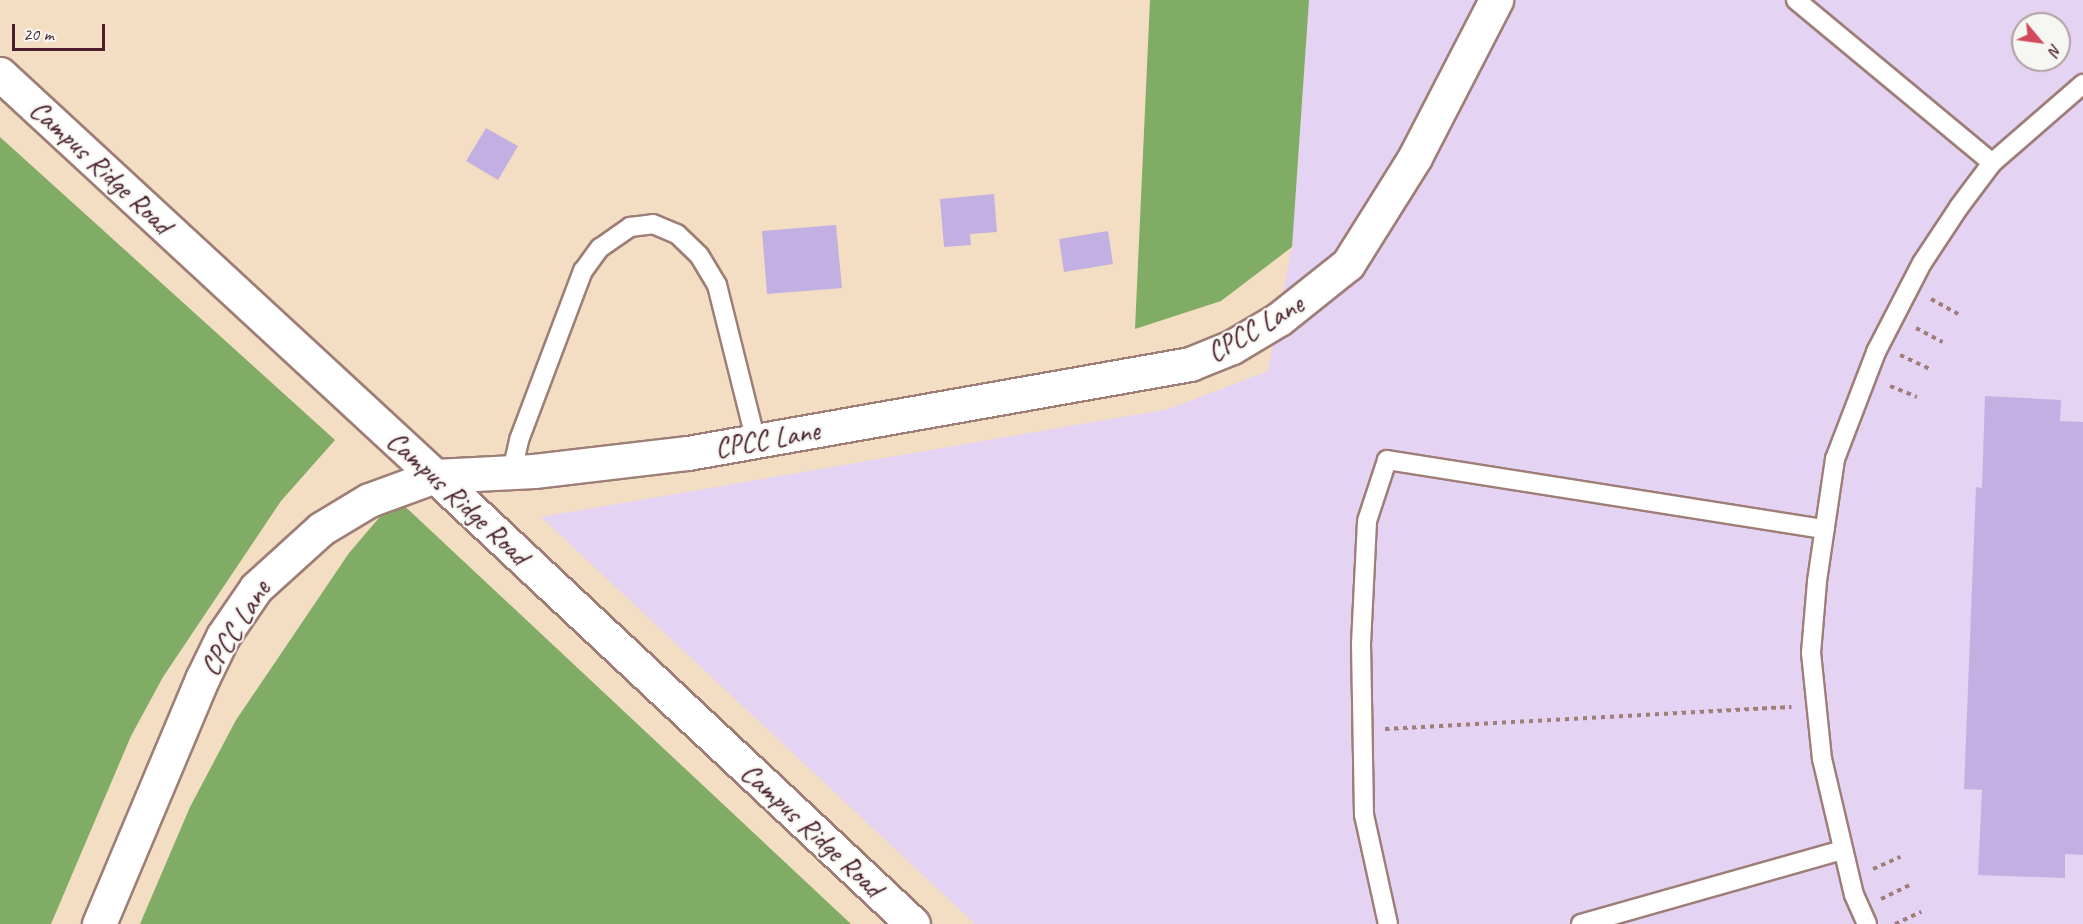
<!DOCTYPE html>
<html>
<head>
<meta charset="utf-8">
<style>
  body { margin:0 }
  #map { position:relative; width:2083px; height:924px; overflow:hidden; background:#f3dec3; font-family:Caveat,sans-serif }
  div>[style] { position:absolute }
  .built>* { inset:0; background:#e4d3f2 }
  .forest>* { inset:0; background:#80ac65 }
  .building>* { inset:0; background:#c2b0e2 }
  .path>* { height:4px; margin-top:-2px; transform-origin:0; background:repeating-linear-gradient(90deg,#9e7e77 0 4.5px,transparent 0 9px) }
  .roads { filter:drop-shadow(2px 0 #9e7e77) drop-shadow(-2px 0 #9e7e77) drop-shadow(0 2px #9e7e77) drop-shadow(0 -2px #9e7e77) }
  .lane>* { height:18px; margin:-9px; padding:0 9px; transform-origin:9px; border-radius:9px; background:#fff }
  .street>* { height:33px; margin:-16.5px; padding:0 16.5px; transform-origin:16.5px; border-radius:16.5px; background:#fff }
  .secondary>* { height:33px; margin:-16.5px; padding:0 16.5px; transform-origin:16.5px; border-radius:16.5px; background:#fff }
  span { translate:-50% -50%; white-space:nowrap; text-align:center; line-height:1.15; -webkit-text-stroke:4.5px #f6f6f2; paint-order:stroke }
  .street-label { font-size:28px; color:#4a1f2b }
  .north { position:absolute; left:2011px; top:12px; width:60px; height:60px; box-sizing:border-box; background:#f6f6f2; border:2px solid #b1a0a2; border-radius:50%; rotate:119deg; font-size:16px; font-weight:700; line-height:24px; text-align:center; color:#4a1f2b }
  .north::after { content:''; display:block; margin:auto; width:21px; height:27px; background:#d1495b; clip-path:polygon(50% 0,100% 100%,50% 72%,0 100%) }
  .scale { position:absolute; left:12px; top:24px; width:93px; height:27px; box-sizing:border-box; border:3px solid #4a1f2b; border-top:0; padding-left:8px; font-size:18px; line-height:21px; white-space:nowrap; color:#4a1f2b; -webkit-text-stroke:4px #f6f6f2; paint-order:stroke }
</style>
</head>
<body>
<div id="map">
  <div class="built">
    <i style="clip-path:polygon(evenodd,1309px 0,2083px 0,2083px 924px,975px 924px,541px 517px,1169px 409px,1268px 371px,1292px 247px,1309px 0,2023px 24px,2059px 24px,2059px 60px,2023px 60px,2023px 24px)"></i>
  </div>
  <div class="forest">
    <i style="clip-path:polygon(1150px 0,1309px 0,1292px 247px,1221px 301px,1135px 329px)"></i>
    <i style="clip-path:polygon(0 137px,335px 440px,281px 501px,163px 677px,131px 736px,51px 924px,0 924px)"></i>
    <i style="clip-path:polygon(396px 498px,851px 924px,140px 924px,190px 807px,236px 720px,349px 553px)"></i>
  </div>
  <div class="building">
    <i style="clip-path:polygon(486px 128px,518px 146px,498px 180px,466px 161px)"></i>
    <i style="clip-path:polygon(994px 194px,997px 232px,970px 234px,971px 245px,944px 247px,940px 199px)"></i>
    <i style="clip-path:polygon(836px 225px,842px 288px,767px 294px,762px 231px)"></i>
    <i style="clip-path:polygon(1108px 231px,1113px 264px,1064px 272px,1059px 239px)"></i>
    <i style="clip-path:polygon(1985px 396px,2061px 400px,2060px 421px,2083px 422px,2083px 855px,2065px 854px,2065px 878px,1978px 875px,1982px 790px,1964px 789px,1976px 487px,1982px 488px)"></i>
  </div>
  <div class="path">
    <i style="left:1931px;top:299px;width:31px;rotate:29deg"></i>
    <i style="left:1916px;top:328px;width:30px;rotate:28deg"></i>
    <i style="left:1900px;top:355px;width:33px;rotate:25deg"></i>
    <i style="left:1890px;top:386px;width:29px;rotate:22deg"></i>
    <i style="left:1385px;top:729px;width:407px;rotate:-3.1deg"></i>
    <i style="left:1873px;top:869px;width:30px;rotate:-24deg"></i>
    <i style="left:1881px;top:899px;width:32px;rotate:-26deg"></i>
    <i style="left:1895px;top:924px;width:29px;rotate:-25deg"></i>
  </div>
  <div class="roads">
    <div class="lane">
      <i style="left:1796px;top:0;width:255px;rotate:39.7deg"></i>
      <i style="left:512px;top:471px;width:32px;rotate:-77deg"></i>
      <i style="left:519px;top:440px;width:181px;rotate:-69.3deg"></i>
      <i style="left:583px;top:271px;width:29px;rotate:-54deg"></i>
      <i style="left:600px;top:248px;width:37px;rotate:-35deg"></i>
      <i style="left:630px;top:227px;width:23px;rotate:-7deg"></i>
      <i style="left:653px;top:224px;width:26px;rotate:23deg"></i>
      <i style="left:677px;top:234px;width:30px;rotate:44deg"></i>
      <i style="left:699px;top:255px;width:35px;rotate:59deg"></i>
      <i style="left:717px;top:285px;width:161px;rotate:76deg"></i>
      <i style="left:1388px;top:924px;width:112px;rotate:-102.4deg"></i>
      <i style="left:1364px;top:815px;width:171px;rotate:-91deg"></i>
      <i style="left:1361px;top:644px;width:123px;rotate:-87.2deg"></i>
      <i style="left:1367px;top:521px;width:64px;rotate:-71.8deg"></i>
      <i style="left:1387px;top:460px;width:443px;rotate:9deg"></i>
      <i style="left:1581px;top:924px;width:272px;rotate:-15.8deg"></i>
      <i style="left:1867px;top:924px;width:32px;rotate:-114deg"></i>
      <i style="left:1854px;top:895px;width:140px;rotate:-103.2deg"></i>
      <i style="left:1822px;top:759px;width:107px;rotate:-95.9deg"></i>
      <i style="left:1811px;top:653px;width:72px;rotate:-85.2deg"></i>
      <i style="left:1817px;top:581px;width:123px;rotate:-81.6deg"></i>
      <i style="left:1835px;top:459px;width:115px;rotate:-69deg"></i>
      <i style="left:1876px;top:352px;width:100px;rotate:-62.7deg"></i>
      <i style="left:1922px;top:263px;width:67px;rotate:-56.5deg"></i>
      <i style="left:1959px;top:207px;width:55px;rotate:-53.1deg"></i>
      <i style="left:1992px;top:163px;width:121px;rotate:-41deg"></i>
    </div>
    <div class="street">
      <i style="left:435px;top:476px;width:99px;rotate:-2.9deg"></i>
      <i style="left:534px;top:471px;width:155px;rotate:-6.7deg"></i>
      <i style="left:688px;top:453px;width:510px;rotate:-10.05deg"></i>
      <i style="left:1190px;top:364px;width:45px;rotate:-22deg"></i>
      <i style="left:1232px;top:347px;width:55px;rotate:-30.8deg"></i>
      <i style="left:1279px;top:319px;width:88px;rotate:-38.6deg"></i>
      <i style="left:1348px;top:264px;width:126px;rotate:-57.9deg"></i>
      <i style="left:1415px;top:157px;width:177px;rotate:-62.7deg"></i>
      <i style="left:435px;top:476px;width:655px;rotate:43.14deg"></i>
    </div>
    <div class="secondary">
      <i style="left:0;top:74px;width:592px;rotate:42.74deg"></i>
      <i style="left:435px;top:476px;width:70px;rotate:160deg"></i>
      <i style="left:369px;top:500px;width:56px;rotate:148.9deg"></i>
      <i style="left:321px;top:529px;width:88px;rotate:137.8deg"></i>
      <i style="left:256px;top:588px;width:58px;rotate:124.5deg"></i>
      <i style="left:223px;top:636px;width:48px;rotate:116deg"></i>
      <i style="left:202px;top:679px;width:266px;rotate:112.8deg"></i>
    </div>
  </div>
  <div class="street-label">
    <span style="left:101px;top:167px;rotate:43deg">Campus Ridge Road</span>
    <span style="left:1255px;top:328px;rotate:-30deg">CPCC Lane</span>
    <span style="left:767px;top:439px;rotate:-10deg">CPCC Lane</span>
    <span style="left:458px;top:498px;rotate:43deg">Campus Ridge Road</span>
    <span style="left:235px;top:628px;rotate:-58deg">CPCC Lane</span>
    <span style="left:812px;top:830px;rotate:43deg">Campus Ridge Road</span>
  </div>
  <div class="north">N</div>
  <div class="scale">20 m</div>
</div>
</body>
</html>
